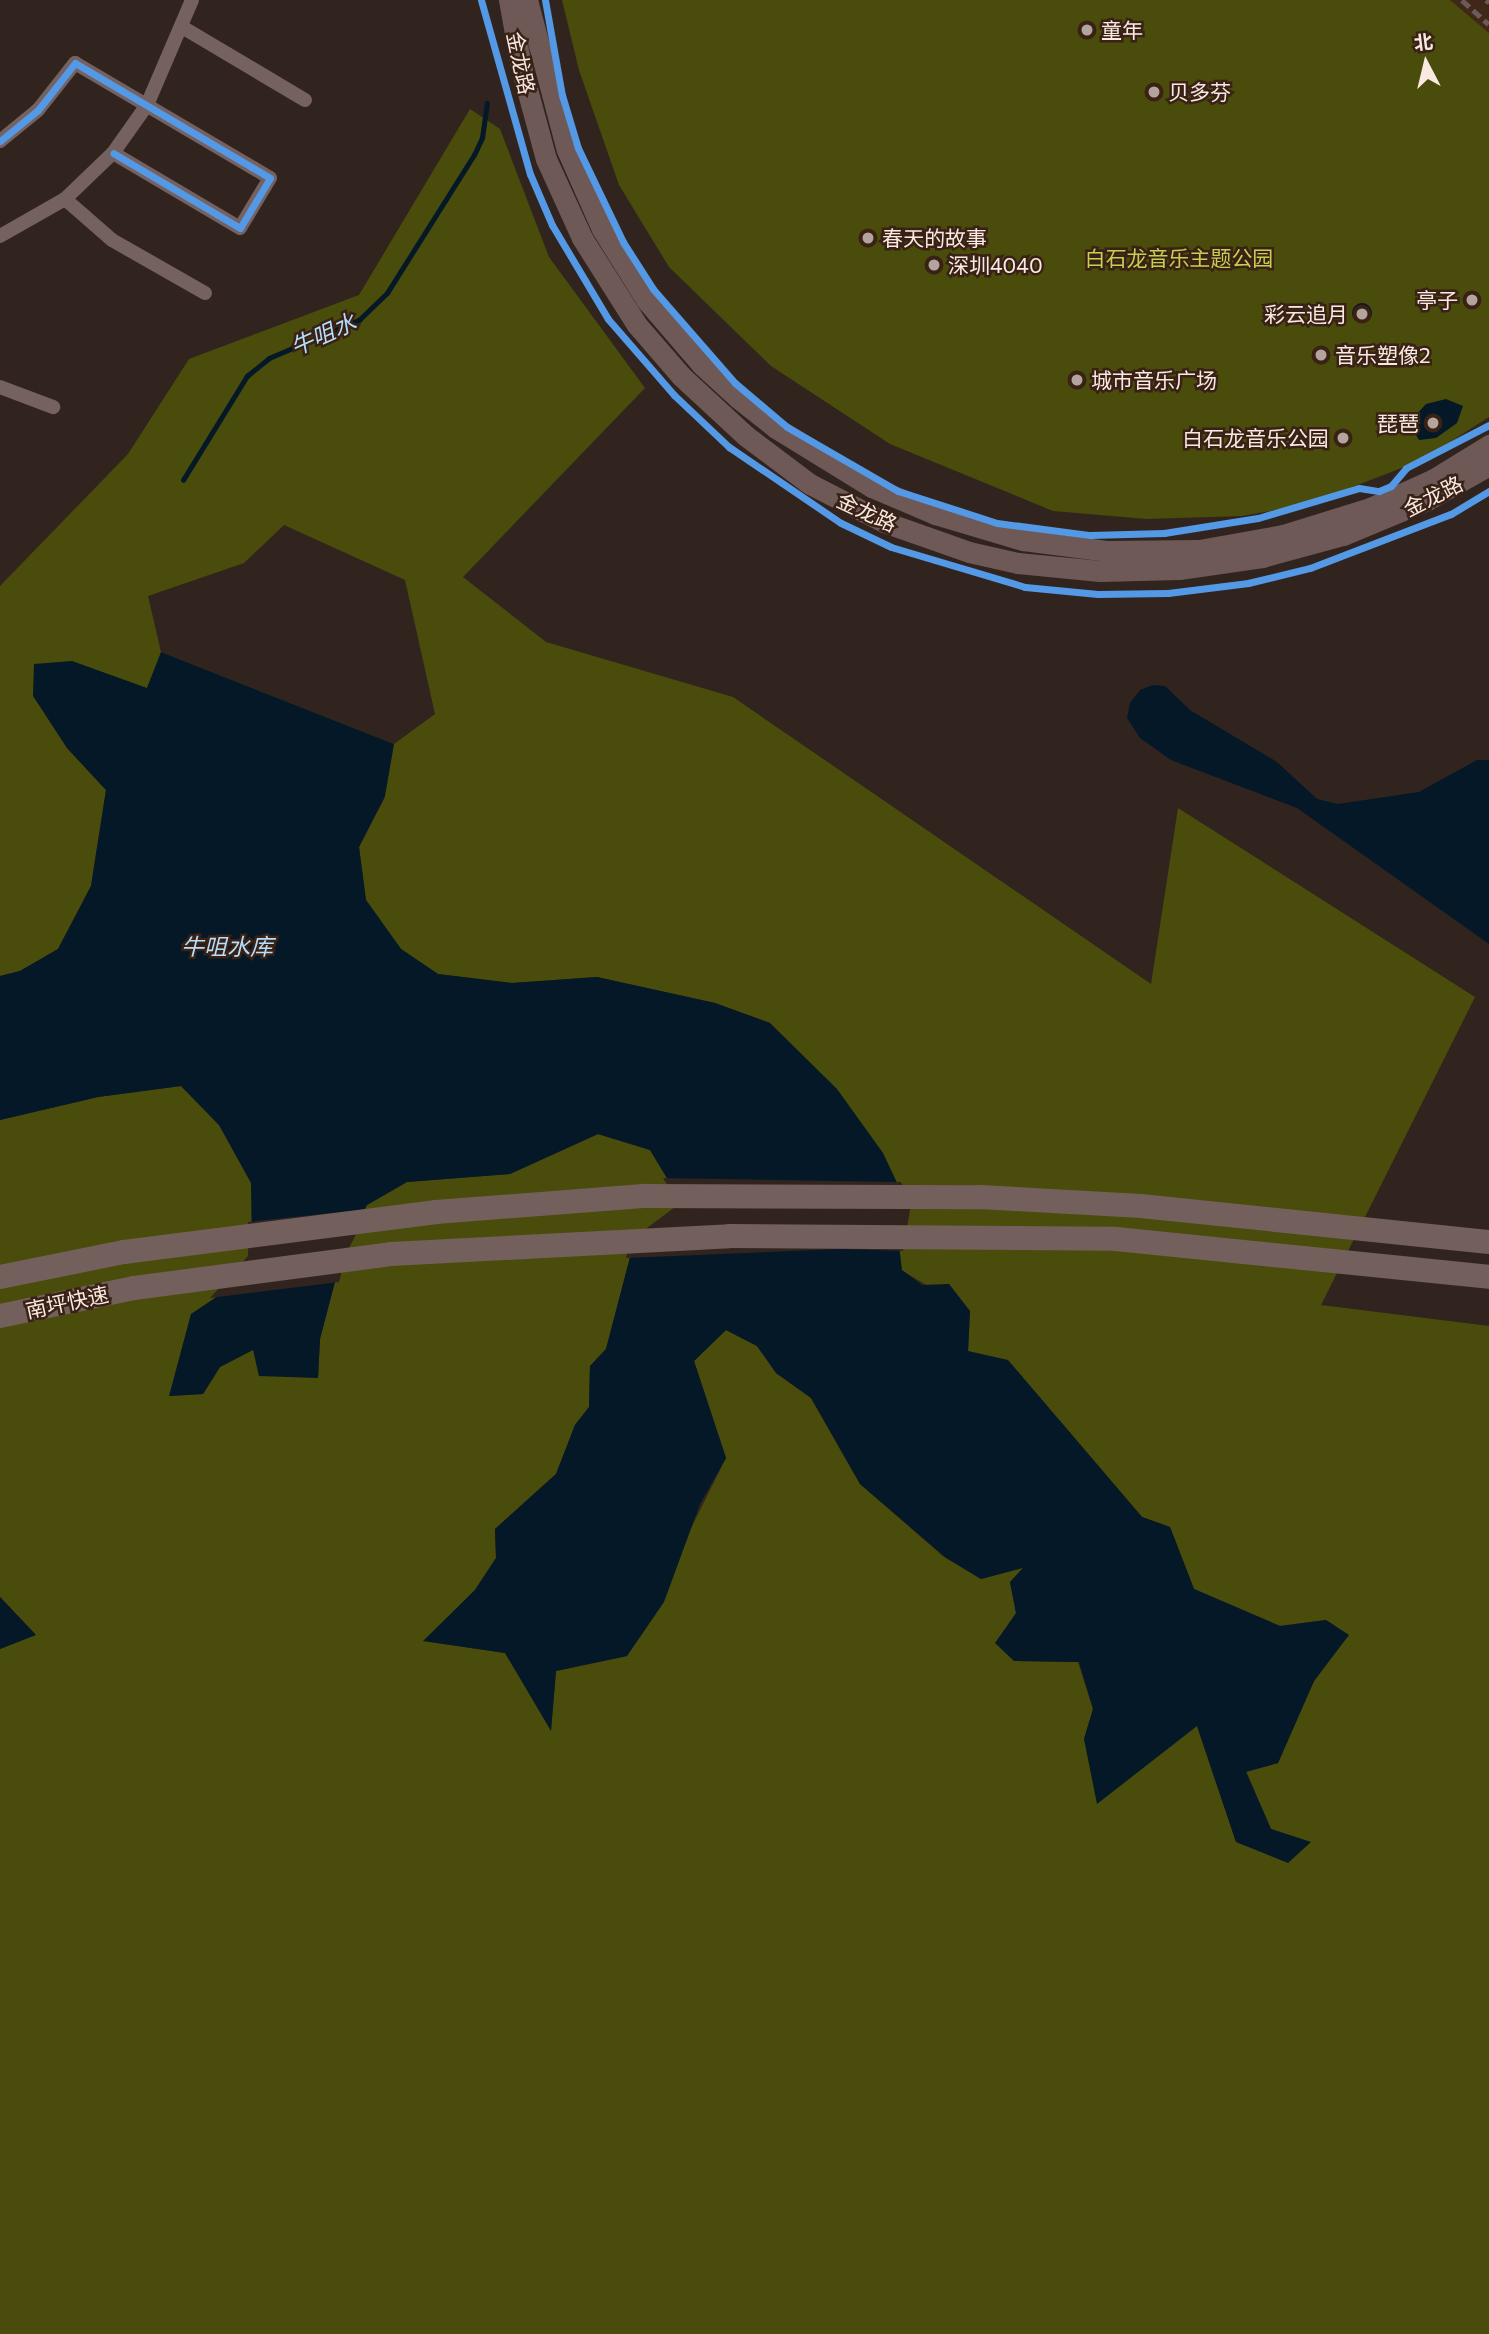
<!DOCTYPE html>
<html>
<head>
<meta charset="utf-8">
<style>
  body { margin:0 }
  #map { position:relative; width:1489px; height:2334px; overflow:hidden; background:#31241e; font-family:Commissioner,"Noto Sans SC",sans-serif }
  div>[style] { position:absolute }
  .built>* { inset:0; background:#412718 }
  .green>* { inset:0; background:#494c0a }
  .water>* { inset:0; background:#041827 }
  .round { border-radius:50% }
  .pier>* { inset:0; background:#31241e }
  .stream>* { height:4.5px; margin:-2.25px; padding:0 2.25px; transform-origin:2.25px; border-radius:2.25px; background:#041827 }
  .minor>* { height:14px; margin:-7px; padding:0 7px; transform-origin:7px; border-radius:7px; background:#756160 }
  .secondary>* { height:21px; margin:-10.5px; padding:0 10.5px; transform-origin:10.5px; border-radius:10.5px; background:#6e5957 }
  .trunk>* { height:24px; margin:-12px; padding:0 12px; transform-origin:12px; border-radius:12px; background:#735f5c }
  .rail>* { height:4.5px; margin-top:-2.25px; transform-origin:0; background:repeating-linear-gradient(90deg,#6a5b58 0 10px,transparent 0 15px) }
  .cycleway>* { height:7px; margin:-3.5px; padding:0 3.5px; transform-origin:3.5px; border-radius:3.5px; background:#5399e6 }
  .dots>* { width:19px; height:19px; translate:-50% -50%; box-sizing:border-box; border:4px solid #392116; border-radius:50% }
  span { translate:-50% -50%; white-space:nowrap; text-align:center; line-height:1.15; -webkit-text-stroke:5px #392116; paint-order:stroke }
  .poi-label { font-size:21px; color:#f9e9e1 }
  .left { translate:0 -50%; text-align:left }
  .right { translate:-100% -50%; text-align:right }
  .street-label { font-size:21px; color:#f9e9e1 }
  .park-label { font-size:21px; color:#c6d050 }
  .water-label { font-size:23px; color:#b4defc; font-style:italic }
  .north { position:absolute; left:1391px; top:28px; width:70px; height:70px; -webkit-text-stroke:5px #392116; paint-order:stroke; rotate:353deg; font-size:19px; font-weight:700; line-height:28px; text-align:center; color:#f9e9e1 }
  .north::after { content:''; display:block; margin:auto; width:24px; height:32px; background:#f9e9e1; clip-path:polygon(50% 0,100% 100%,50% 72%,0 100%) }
</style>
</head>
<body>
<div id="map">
  <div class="built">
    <i style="clip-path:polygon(1450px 0,1489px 0,1489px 33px)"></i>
  </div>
  <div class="green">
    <i style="clip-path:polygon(562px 0,1450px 0,1489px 33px,1489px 417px,1422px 460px,1309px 504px,1242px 516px,1147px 519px,1053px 511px,890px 444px,771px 366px,669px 267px,619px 185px,579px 70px)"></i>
    <i style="clip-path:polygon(evenodd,470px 109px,500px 129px,549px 257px,645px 388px,463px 577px,546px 642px,733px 697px,1151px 984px,1178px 808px,1475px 997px,1321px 1305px,1489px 1326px,1489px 2334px,0 2334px,0 1649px,35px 1634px,0 1597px,0 1120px,98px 1097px,181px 1086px,219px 1125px,252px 1183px,252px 1258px,224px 1292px,191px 1315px,170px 1396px,203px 1394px,220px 1367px,254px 1349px,318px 1377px,320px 1339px,343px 1251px,367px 1205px,407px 1182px,510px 1174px,598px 1134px,650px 1150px,684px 1205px,634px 1242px,606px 1349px,590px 1366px,589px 1407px,575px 1425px,556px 1474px,495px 1529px,496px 1558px,475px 1590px,424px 1641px,505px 1653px,551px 1729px,556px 1671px,627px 1656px,726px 1458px,694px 1361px,726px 1330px,757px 1346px,776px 1373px,811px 1398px,860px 1484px,944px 1557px,981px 1579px,1024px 1567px,1010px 1582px,1016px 1613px,1014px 1661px,1078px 1662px,1093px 1709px,1084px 1739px,1159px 1753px,1197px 1726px,1236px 1842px,1310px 1842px,1271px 1829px,1246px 1771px,1278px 1763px,1314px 1681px,1348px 1635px,1326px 1620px,1280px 1626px,1194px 1589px,1170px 1527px,1142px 1517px,1060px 1421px,968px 1352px,970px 1311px,901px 1270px,899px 1246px,770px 1023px,715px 1003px,597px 977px,512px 983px,438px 974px,401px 949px,366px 900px,359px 847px,385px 797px,162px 652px,147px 688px,34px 696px,67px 748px,106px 790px,91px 886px,58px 949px,20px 971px,0 976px,0 586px,128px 454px,189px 359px,359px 295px,470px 109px,284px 525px,405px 580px,435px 714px,394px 744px,161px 652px,148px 596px,244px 563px,284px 525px)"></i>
  </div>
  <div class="water">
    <i class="round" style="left:1352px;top:303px;width:20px;height:20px"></i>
    <i style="clip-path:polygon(1446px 399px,1463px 406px,1457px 423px,1436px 438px,1419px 440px,1412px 428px,1415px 416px,1426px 404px)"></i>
    <i style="clip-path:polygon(161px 652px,394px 744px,385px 796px,359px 847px,366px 900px,401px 949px,438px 974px,512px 983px,597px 977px,715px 1003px,770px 1023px,837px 1089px,883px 1153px,907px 1204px,899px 1246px,902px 1270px,922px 1285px,949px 1284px,970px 1311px,968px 1351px,1008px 1360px,1142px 1517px,1170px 1527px,1194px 1589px,1280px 1626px,1326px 1620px,1349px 1635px,1314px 1681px,1278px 1763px,1246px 1772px,1271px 1829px,1311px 1842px,1288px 1863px,1236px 1842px,1197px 1726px,1097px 1804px,1084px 1739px,1093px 1709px,1079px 1662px,1014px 1661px,995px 1643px,1016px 1613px,1010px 1582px,1023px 1568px,981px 1579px,945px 1557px,860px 1484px,811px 1398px,776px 1373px,757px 1346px,726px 1330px,694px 1361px,726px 1458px,700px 1504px,664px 1602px,627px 1656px,556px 1671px,551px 1731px,505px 1653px,423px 1641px,475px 1590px,496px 1558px,495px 1529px,556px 1474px,575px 1425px,589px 1407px,590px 1366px,606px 1349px,634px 1242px,683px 1205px,650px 1150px,598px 1134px,510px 1174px,407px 1182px,367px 1205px,343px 1251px,320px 1339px,318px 1378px,259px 1376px,253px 1350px,220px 1367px,203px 1394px,169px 1396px,191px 1314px,224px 1292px,252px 1258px,251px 1183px,219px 1125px,181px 1086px,98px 1097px,0 1120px,0 976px,20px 971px,58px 949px,91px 886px,106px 790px,67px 748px,33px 696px,34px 664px,72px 661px,147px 688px)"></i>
    <i style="clip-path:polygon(1153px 685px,1165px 686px,1190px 710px,1277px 762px,1317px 799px,1338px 804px,1419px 792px,1477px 760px,1489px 760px,1489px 944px,1297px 808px,1171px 760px,1140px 738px,1127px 718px,1130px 703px,1140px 690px)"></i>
    <i style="clip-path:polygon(0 1597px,36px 1635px,0 1649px)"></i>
  </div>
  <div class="pier">
    <i style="clip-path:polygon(663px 1178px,901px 1182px,911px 1204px,903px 1251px,842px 1249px,626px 1258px,631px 1240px,679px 1204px)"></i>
    <i style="clip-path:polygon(369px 1209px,347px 1252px,339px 1282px,210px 1298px,248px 1256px,248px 1222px)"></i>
  </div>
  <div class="stream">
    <i style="left:183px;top:480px;width:122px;rotate:-58.4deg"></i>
    <i style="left:247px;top:376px;width:28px;rotate:-39deg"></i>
    <i style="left:269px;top:358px;width:98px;rotate:-22.9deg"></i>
    <i style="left:359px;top:320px;width:39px;rotate:-44deg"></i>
    <i style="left:387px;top:293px;width:163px;rotate:-57.8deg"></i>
    <i style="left:474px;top:155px;width:19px;rotate:-65deg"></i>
    <i style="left:482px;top:138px;width:35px;rotate:-82deg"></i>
  </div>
  <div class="minor">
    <i style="left:182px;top:27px;width:143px;rotate:30.7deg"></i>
    <i style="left:0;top:141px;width:49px;rotate:-39.2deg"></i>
    <i style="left:38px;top:110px;width:60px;rotate:-51.8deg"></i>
    <i style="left:75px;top:63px;width:226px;rotate:30.5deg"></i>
    <i style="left:270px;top:178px;width:58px;rotate:121deg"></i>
    <i style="left:240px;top:228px;width:147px;rotate:-149.4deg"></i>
    <i style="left:65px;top:199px;width:62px;rotate:41.1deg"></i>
    <i style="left:112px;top:240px;width:107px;rotate:29.7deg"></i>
    <i style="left:0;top:236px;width:75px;rotate:-29.6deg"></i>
    <i style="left:65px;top:199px;width:66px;rotate:-43.8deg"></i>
    <i style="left:113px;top:153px;width:59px;rotate:-54.7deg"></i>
    <i style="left:147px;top:105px;width:114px;rotate:-66.8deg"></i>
    <i style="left:0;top:387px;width:57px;rotate:20.7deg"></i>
  </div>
  <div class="secondary">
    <i style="left:509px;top:0;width:68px;rotate:79.8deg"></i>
    <i style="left:521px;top:67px;width:95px;rotate:74.8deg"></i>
    <i style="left:546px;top:159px;width:87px;rotate:65.5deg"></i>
    <i style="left:582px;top:238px;width:103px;rotate:57.7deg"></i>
    <i style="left:637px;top:325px;width:67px;rotate:49.2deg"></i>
    <i style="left:681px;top:376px;width:88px;rotate:42.7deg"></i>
    <i style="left:746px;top:436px;width:80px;rotate:36.9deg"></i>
    <i style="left:810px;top:484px;width:83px;rotate:27.2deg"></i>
    <i style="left:884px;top:522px;width:90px;rotate:19.4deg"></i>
    <i style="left:969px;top:552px;width:50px;rotate:12.7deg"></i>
    <i style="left:1018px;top:563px;width:82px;rotate:5.6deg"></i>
    <i style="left:1100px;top:571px;width:79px;rotate:-1.5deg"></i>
    <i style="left:1179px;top:569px;width:84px;rotate:-8.2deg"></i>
    <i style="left:1262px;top:557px;width:84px;rotate:-15.2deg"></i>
    <i style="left:1343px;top:535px;width:91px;rotate:-22.6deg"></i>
    <i style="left:1427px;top:500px;width:71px;rotate:-29.4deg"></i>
    <i style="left:527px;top:0;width:155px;rotate:75.1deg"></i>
    <i style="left:567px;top:150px;width:86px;rotate:66.1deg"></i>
    <i style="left:602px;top:229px;width:85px;rotate:58deg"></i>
    <i style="left:647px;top:301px;width:84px;rotate:49.3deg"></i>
    <i style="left:702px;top:365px;width:49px;rotate:42.5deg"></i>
    <i style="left:738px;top:398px;width:48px;rotate:38.3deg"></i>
    <i style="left:776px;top:428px;width:113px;rotate:31.6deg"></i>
    <i style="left:872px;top:487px;width:69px;rotate:23.2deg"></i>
    <i style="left:935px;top:514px;width:92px;rotate:16.5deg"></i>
    <i style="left:1023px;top:540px;width:84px;rotate:7.5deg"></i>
    <i style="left:1106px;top:551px;width:93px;rotate:-0.6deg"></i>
    <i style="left:1199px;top:550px;width:85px;rotate:-10.1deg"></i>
    <i style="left:1283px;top:535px;width:91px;rotate:-17.2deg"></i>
    <i style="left:1370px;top:508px;width:70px;rotate:-24.4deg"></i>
    <i style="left:1434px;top:479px;width:65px;rotate:-31.7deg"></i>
  </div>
  <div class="trunk">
    <i style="left:0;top:1277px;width:126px;rotate:-11.4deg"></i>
    <i style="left:124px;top:1252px;width:315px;rotate:-7.3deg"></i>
    <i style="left:436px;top:1212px;width:211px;rotate:-4.4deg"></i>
    <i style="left:646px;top:1196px;width:334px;rotate:0.2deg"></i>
    <i style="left:980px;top:1197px;width:161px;rotate:3.2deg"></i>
    <i style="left:1141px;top:1206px;width:350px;rotate:5.9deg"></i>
    <i style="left:0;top:1316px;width:137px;rotate:-11.8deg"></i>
    <i style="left:134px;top:1288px;width:259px;rotate:-7.5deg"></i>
    <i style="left:391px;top:1254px;width:339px;rotate:-3deg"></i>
    <i style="left:730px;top:1236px;width:386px;rotate:0.4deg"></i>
    <i style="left:1116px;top:1239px;width:375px;rotate:5.8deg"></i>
  </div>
  <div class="rail">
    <i style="left:1462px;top:0;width:36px;rotate:42deg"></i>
    <i style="left:1486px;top:0;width:4px;rotate:34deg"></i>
  </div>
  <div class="cycleway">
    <i style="left:481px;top:0;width:181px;rotate:74.3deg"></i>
    <i style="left:530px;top:174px;width:56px;rotate:66.7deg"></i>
    <i style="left:552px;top:225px;width:109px;rotate:59.2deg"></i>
    <i style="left:608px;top:319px;width:101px;rotate:49deg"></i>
    <i style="left:674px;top:395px;width:76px;rotate:43.4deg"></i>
    <i style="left:729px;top:447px;width:135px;rotate:34.2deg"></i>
    <i style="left:841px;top:523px;width:55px;rotate:25.6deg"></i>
    <i style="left:891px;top:547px;width:140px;rotate:16.6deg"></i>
    <i style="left:1025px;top:587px;width:73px;rotate:5.5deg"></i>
    <i style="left:1098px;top:594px;width:70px;rotate:-0.8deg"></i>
    <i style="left:1168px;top:593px;width:81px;rotate:-7.1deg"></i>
    <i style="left:1248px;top:583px;width:64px;rotate:-13.6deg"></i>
    <i style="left:1310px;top:568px;width:151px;rotate:-21deg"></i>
    <i style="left:1451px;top:514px;width:44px;rotate:-31.2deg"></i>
    <i style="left:545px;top:0;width:97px;rotate:79.9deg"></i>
    <i style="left:562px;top:95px;width:55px;rotate:73.2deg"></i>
    <i style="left:578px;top:148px;width:104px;rotate:64.4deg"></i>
    <i style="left:623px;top:242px;width:56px;rotate:57.4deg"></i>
    <i style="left:653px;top:289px;width:125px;rotate:48.9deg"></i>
    <i style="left:735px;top:383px;width:68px;rotate:40.2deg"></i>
    <i style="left:787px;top:427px;width:128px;rotate:30deg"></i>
    <i style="left:898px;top:491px;width:104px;rotate:17.9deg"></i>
    <i style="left:997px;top:523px;width:94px;rotate:7.4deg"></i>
    <i style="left:1090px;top:535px;width:74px;rotate:-1.5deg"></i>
    <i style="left:1164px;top:533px;width:95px;rotate:-9.1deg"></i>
    <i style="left:1258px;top:518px;width:105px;rotate:-16.5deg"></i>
    <i style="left:1359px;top:488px;width:20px;rotate:9deg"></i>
    <i style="left:1379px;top:491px;width:13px;rotate:-23deg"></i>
    <i style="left:1391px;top:486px;width:23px;rotate:-50deg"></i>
    <i style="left:1406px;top:468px;width:93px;rotate:-27.4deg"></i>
    <i style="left:0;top:141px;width:49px;rotate:-39.2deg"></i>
    <i style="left:38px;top:110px;width:60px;rotate:-51.8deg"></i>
    <i style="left:75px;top:63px;width:226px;rotate:30.5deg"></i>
    <i style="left:270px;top:178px;width:58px;rotate:121deg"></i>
    <i style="left:240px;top:228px;width:147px;rotate:-149.4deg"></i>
  </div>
  <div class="dots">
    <i style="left:1087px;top:30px;background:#b3a49d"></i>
    <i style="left:1154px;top:92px;background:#b3a49d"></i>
    <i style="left:868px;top:238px;background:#b3a49d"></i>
    <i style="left:934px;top:265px;background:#b3a49d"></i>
    <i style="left:1472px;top:300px;background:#b3a49d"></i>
    <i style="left:1362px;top:314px;background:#b3a49d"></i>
    <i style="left:1321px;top:355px;background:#b3a49d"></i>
    <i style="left:1077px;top:380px;background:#b3a49d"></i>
    <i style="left:1433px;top:423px;background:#b3a49d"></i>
    <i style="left:1343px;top:438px;background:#b3a49d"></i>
  </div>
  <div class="poi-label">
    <span class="left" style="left:1101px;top:30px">童年</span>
    <span class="left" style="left:1168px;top:92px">贝多芬</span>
    <span class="left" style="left:882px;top:238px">春天的故事</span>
    <span class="left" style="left:948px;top:265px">深圳4040</span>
    <span class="right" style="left:1458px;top:300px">亭子</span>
    <span class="right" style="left:1348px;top:314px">彩云追月</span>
    <span class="left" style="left:1335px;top:355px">音乐塑像2</span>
    <span class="left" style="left:1091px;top:380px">城市音乐广场</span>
    <span class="right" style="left:1419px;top:423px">琵琶</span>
    <span class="right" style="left:1329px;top:438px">白石龙音乐公园</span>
  </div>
  <div class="street-label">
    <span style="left:521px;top:63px;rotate:78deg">金龙路</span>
    <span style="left:1433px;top:496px;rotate:-27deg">金龙路</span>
    <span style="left:867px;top:512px;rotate:25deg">金龙路</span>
    <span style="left:67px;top:1302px;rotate:-12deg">南坪快速</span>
  </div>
  <div class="park-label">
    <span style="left:1179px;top:258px">白石龙音乐主题公园</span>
  </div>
  <div class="water-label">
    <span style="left:323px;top:334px;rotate:-24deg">牛咀水</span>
    <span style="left:227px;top:946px">牛咀水库</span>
  </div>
  <div class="north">北</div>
</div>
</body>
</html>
